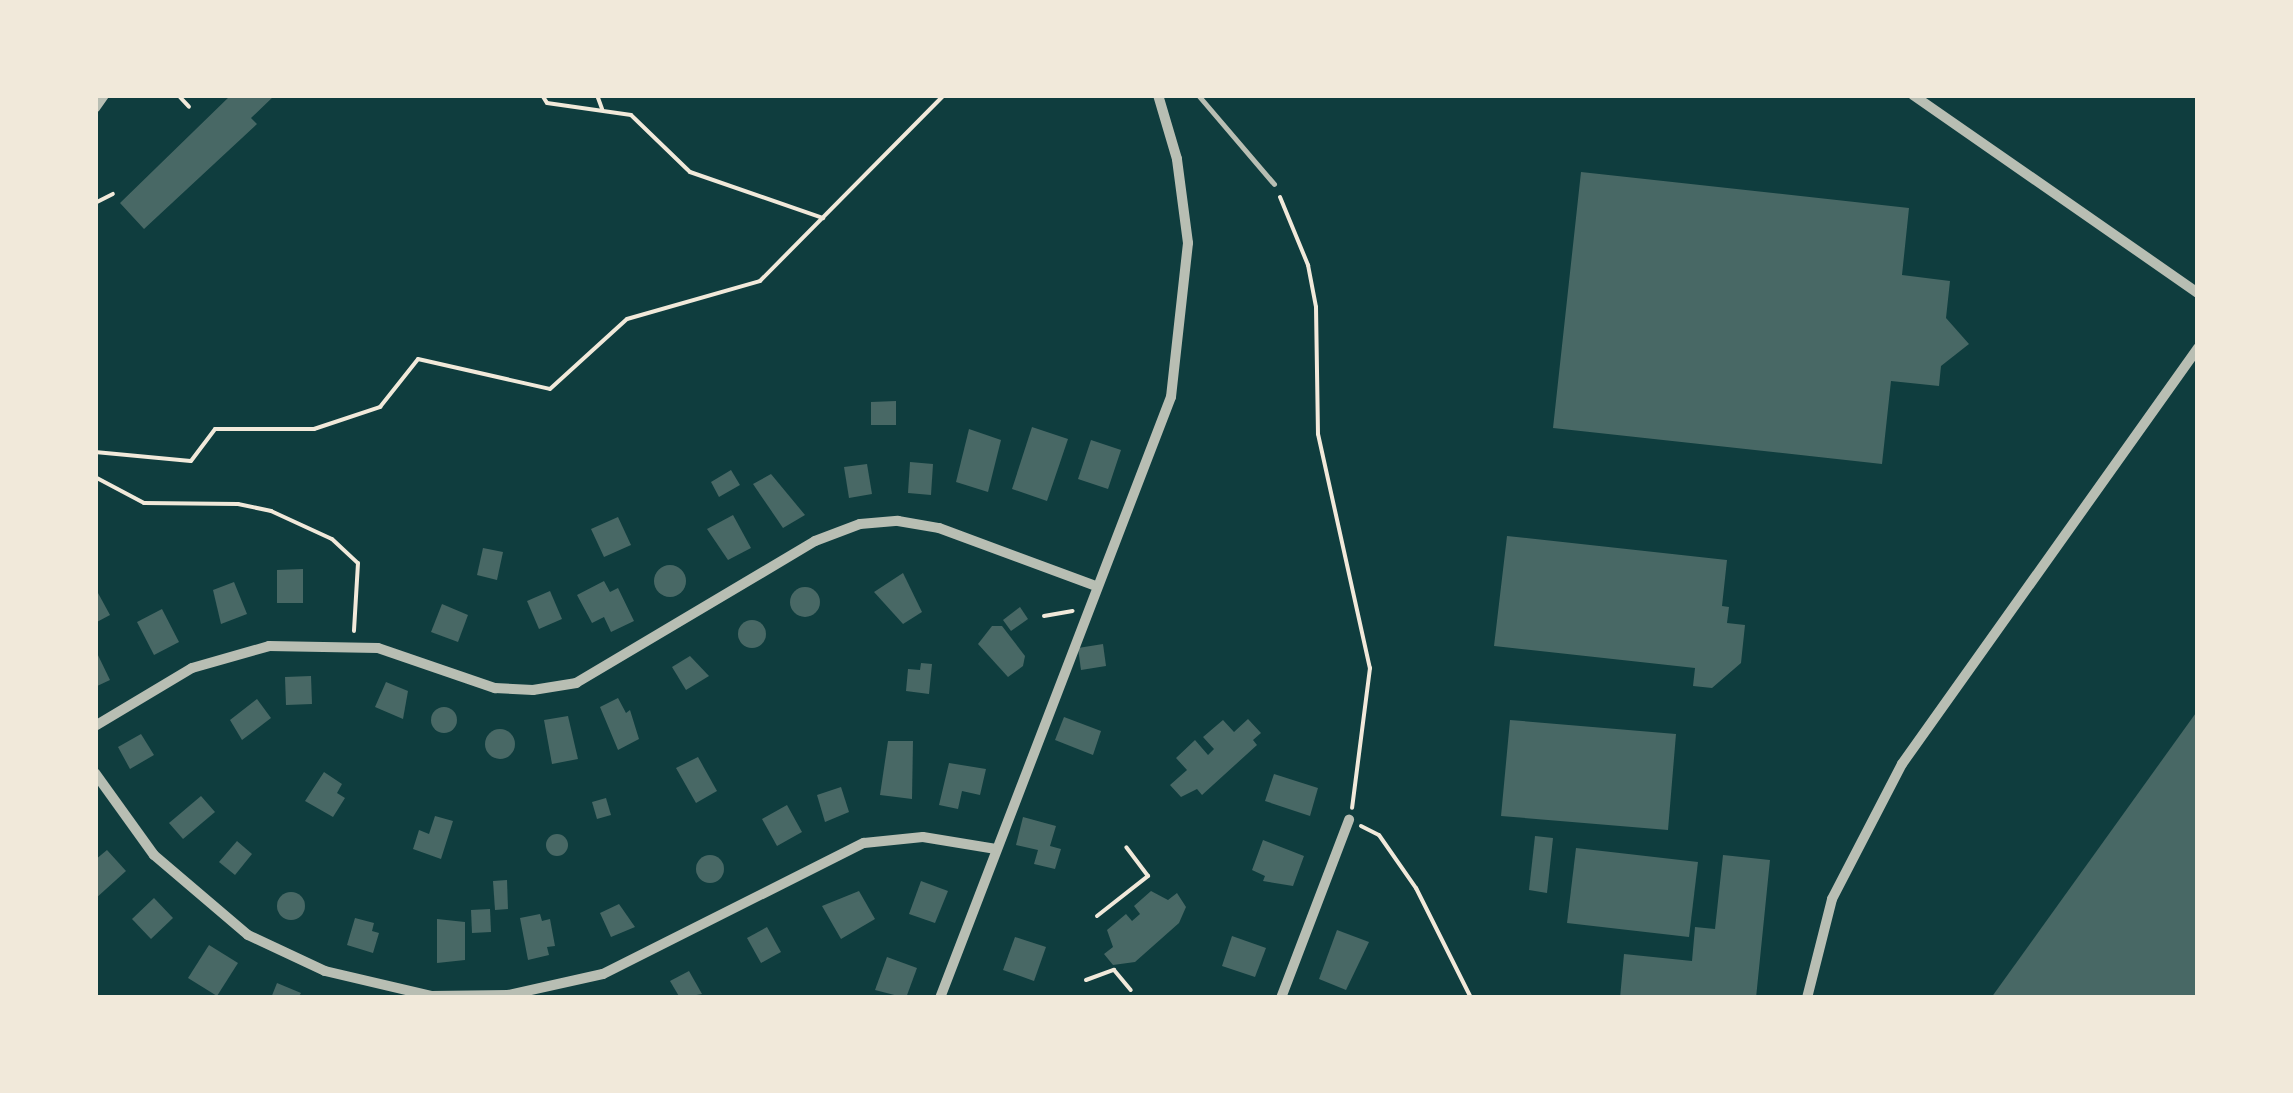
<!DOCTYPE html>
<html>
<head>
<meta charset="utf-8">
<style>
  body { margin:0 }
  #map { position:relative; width:2293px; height:1093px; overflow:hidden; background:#0f3d3e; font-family:"Public Sans",sans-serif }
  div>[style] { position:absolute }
  .building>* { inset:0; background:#486865 }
  .round { border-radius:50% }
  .path>* { height:4px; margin:-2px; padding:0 2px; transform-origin:2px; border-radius:2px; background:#f1e9da }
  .service>* { height:5px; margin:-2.5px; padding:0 2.5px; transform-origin:2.5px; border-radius:2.5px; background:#b8beb3 }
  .minor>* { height:10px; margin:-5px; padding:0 5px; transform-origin:5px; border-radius:5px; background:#b8beb3 }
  span { translate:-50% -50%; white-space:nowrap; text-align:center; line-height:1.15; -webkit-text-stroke:9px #f1e9da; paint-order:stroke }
  .frame { position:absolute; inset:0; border:98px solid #f1e9da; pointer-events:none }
</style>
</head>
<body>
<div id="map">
  <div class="building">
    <i style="clip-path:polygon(231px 95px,275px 95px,251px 118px,257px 124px,144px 229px,120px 203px)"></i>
    <i style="clip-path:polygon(1581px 172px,1909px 208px,1902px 275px,1950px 281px,1946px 318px,1969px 344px,1941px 366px,1939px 386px,1891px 381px,1882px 464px,1553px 428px)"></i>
    <i style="clip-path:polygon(896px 401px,896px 425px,871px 425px,871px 402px)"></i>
    <i style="clip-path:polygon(1032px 427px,1068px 439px,1047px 501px,1012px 489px)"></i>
    <i style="clip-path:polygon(969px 429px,1001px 440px,988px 492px,956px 482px)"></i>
    <i style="clip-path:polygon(1091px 440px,1121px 450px,1108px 489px,1078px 479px)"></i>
    <i style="clip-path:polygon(910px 462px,933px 464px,931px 495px,908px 493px)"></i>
    <i style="clip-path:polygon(867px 464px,872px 494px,849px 498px,844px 467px)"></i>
    <i style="clip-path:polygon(731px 470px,740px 485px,719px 497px,711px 482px)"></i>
    <i style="clip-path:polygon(771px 474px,805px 515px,783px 528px,753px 484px)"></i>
    <i style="clip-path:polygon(733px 515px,751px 548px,728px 560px,707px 529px)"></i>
    <i style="clip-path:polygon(618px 517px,631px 545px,604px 557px,591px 529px)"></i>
    <i style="clip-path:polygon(1507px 536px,1727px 560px,1722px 606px,1729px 607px,1727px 623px,1745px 625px,1741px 663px,1712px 688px,1693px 686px,1695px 668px,1494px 646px)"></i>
    <i style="clip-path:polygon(483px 548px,503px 552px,497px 580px,477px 575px)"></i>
    <i class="round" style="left:654px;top:565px;width:32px;height:32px"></i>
    <i style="clip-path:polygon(303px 569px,303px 603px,277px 603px,277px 570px)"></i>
    <i style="clip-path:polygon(903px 573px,922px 612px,903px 624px,874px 592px)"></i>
    <i style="clip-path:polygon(604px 581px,610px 592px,618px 588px,634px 621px,611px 632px,604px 617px,592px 623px,577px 595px)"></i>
    <i style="clip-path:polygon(234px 582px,247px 614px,221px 624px,213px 590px)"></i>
    <i class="round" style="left:790px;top:587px;width:30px;height:30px"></i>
    <i style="clip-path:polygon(550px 591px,562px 619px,539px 629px,527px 601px)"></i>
    <i style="clip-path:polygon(98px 593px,110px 615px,95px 623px,95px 594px)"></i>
    <i style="clip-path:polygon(442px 604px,468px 615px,458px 642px,431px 632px)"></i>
    <i style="clip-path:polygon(1020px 607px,1028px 619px,1011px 631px,1003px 620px)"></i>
    <i style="clip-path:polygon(162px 609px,179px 642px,154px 655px,137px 622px)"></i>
    <i class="round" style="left:738px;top:620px;width:28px;height:28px"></i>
    <i style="clip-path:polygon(992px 626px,1002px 626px,1025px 656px,1023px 666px,1008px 677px,978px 644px)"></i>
    <i style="clip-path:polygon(1103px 644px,1106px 666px,1081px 670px,1078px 648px)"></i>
    <i style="clip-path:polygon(95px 649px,110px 680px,95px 687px)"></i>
    <i style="clip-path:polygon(690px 656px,709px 676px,686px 690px,672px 667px)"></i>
    <i style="clip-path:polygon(921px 663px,932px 664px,929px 694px,906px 691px,908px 669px,920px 670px)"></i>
    <i style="clip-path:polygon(311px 676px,312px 704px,286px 705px,285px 677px)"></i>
    <i style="clip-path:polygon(386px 682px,408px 691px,403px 719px,375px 707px)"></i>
    <i style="clip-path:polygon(618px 698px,626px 713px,630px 710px,639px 739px,618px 750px,600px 707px)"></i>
    <i style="clip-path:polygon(257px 699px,271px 718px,242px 740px,230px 720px)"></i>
    <i class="round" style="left:431px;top:707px;width:26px;height:26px"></i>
    <i style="clip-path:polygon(2198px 710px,2198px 998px,1991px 998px)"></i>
    <i style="clip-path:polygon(568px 716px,578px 759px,552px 764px,544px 720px)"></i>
    <i style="clip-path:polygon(1064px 717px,1101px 731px,1093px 755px,1055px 740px)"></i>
    <i style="clip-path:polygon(1248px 719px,1261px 733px,1253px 740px,1257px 745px,1202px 795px,1197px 789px,1181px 797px,1170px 785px,1187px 770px,1176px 758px,1195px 740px,1208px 755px,1214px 749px,1203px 737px,1223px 720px,1234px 732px)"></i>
    <i style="clip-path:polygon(1510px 720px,1676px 734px,1668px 830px,1501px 816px)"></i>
    <i class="round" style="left:485px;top:729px;width:30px;height:30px"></i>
    <i style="clip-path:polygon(141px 734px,154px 755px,130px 769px,118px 747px)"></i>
    <i style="clip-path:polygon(888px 741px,913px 741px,912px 799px,880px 795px)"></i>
    <i style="clip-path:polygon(698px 757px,717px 791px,696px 803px,676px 768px)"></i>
    <i style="clip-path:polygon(949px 763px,986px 769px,980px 795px,962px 791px,958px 809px,939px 805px)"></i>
    <i style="clip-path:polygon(324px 772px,342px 784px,337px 793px,345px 798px,333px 817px,305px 801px)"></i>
    <i style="clip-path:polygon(1274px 774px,1318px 788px,1310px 816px,1265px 801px)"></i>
    <i style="clip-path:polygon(841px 787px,849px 812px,825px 822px,817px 795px)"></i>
    <i style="clip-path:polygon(201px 796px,215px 812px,183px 839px,169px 823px)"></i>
    <i style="clip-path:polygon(606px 798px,611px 815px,597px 819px,592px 802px)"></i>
    <i style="clip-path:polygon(787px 805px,802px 832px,777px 846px,762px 819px)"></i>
    <i style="clip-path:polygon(435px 816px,453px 821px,441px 859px,413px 849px,419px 830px,429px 834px)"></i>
    <i style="clip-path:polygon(1023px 817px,1056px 826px,1050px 846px,1061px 849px,1055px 869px,1034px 864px,1038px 850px,1016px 845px)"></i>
    <i class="round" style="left:546px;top:834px;width:22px;height:22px"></i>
    <i style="clip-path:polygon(1535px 836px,1553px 838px,1547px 893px,1529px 890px)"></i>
    <i style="clip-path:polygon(1263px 840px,1304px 856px,1293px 886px,1263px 881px,1265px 876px,1252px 870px)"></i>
    <i style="clip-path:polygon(237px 841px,252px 854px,235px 875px,219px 862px)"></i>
    <i style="clip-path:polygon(1576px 848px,1698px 862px,1689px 937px,1567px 923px)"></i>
    <i style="clip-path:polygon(107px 850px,126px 871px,95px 899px,95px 860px)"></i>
    <i style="clip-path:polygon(1723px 855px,1770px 860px,1756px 998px,1620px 998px,1624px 954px,1692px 961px,1695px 927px,1715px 929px)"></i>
    <i class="round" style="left:696px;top:855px;width:28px;height:28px"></i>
    <i style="clip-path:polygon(507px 880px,508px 909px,495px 910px,493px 881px)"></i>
    <i style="clip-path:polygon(921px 881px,948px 891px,935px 923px,909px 914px)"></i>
    <i style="clip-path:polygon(859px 891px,875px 919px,841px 939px,822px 906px)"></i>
    <i style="clip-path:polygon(1151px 891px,1168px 900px,1177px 893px,1186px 907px,1179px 923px,1135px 962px,1113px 965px,1104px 954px,1113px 947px,1107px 930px,1126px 914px,1132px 921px,1140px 914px,1134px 906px)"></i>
    <i class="round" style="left:277px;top:892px;width:28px;height:28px"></i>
    <i style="clip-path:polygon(154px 898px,173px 918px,151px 939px,132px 919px)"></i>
    <i style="clip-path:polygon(619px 904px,635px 927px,611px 937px,600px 913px)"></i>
    <i style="clip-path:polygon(490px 909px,491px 932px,472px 933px,471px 910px)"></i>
    <i style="clip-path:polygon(540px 914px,542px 921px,550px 919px,555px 946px,547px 947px,549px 955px,528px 960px,520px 918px)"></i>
    <i style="clip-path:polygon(355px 918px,374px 923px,372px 931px,379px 933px,373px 953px,347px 945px)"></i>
    <i style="clip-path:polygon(437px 919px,465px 922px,465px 960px,437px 963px)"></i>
    <i style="clip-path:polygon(767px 927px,781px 952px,761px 963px,747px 938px)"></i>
    <i style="clip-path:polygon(1337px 930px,1369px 942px,1346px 990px,1319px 979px)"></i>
    <i style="clip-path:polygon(1232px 936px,1266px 948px,1255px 977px,1222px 966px)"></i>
    <i style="clip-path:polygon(1015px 937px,1046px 947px,1034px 981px,1003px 970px)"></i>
    <i style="clip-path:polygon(209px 945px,238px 963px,217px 996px,188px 978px)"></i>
    <i style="clip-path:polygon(887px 957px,917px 968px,906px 998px,875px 990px)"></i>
    <i style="clip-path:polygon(689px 971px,702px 994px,680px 998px,670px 981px)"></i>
    <i style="clip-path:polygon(277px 983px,301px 993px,298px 998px,271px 998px)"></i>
  </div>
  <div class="path">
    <i style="left:178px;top:95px;width:16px;rotate:47deg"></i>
    <i style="left:542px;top:95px;width:9px;rotate:58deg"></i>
    <i style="left:547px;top:103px;width:85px;rotate:8.1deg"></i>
    <i style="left:631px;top:115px;width:82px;rotate:44deg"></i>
    <i style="left:690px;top:172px;width:141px;rotate:19.1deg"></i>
    <i style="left:597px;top:95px;width:15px;rotate:70deg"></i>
    <i style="left:1280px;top:197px;width:74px;rotate:67.6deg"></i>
    <i style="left:1308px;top:265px;width:43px;rotate:79.2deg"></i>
    <i style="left:1316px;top:307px;width:127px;rotate:89.1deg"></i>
    <i style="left:1318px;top:434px;width:240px;rotate:77.5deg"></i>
    <i style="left:1370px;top:668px;width:141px;rotate:97.3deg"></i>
    <i style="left:95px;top:203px;width:20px;rotate:-27deg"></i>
    <i style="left:95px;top:452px;width:96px;rotate:5.4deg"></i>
    <i style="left:191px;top:461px;width:40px;rotate:-53deg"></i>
    <i style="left:215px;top:429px;width:99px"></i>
    <i style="left:314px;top:429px;width:70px;rotate:-18.4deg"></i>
    <i style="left:380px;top:407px;width:61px;rotate:-51.6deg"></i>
    <i style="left:418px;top:359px;width:135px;rotate:12.8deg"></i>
    <i style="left:550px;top:389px;width:104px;rotate:-42.3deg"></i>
    <i style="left:627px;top:319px;width:138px;rotate:-15.9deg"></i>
    <i style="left:760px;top:281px;width:262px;rotate:-45.3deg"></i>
    <i style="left:95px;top:477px;width:55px;rotate:28deg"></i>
    <i style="left:144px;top:503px;width:94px;rotate:0.6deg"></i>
    <i style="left:238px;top:504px;width:34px;rotate:12deg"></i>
    <i style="left:271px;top:511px;width:67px;rotate:24.7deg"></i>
    <i style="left:332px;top:539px;width:35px;rotate:43deg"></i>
    <i style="left:358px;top:563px;width:68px;rotate:93.4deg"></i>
    <i style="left:1044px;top:616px;width:29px;rotate:-10deg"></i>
    <i style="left:1361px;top:826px;width:20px;rotate:27deg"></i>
    <i style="left:1379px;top:835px;width:65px;rotate:55.1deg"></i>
    <i style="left:1416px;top:888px;width:123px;rotate:63.4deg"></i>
    <i style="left:1097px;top:916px;width:65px;rotate:-38.1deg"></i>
    <i style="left:1148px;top:876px;width:36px;rotate:-127deg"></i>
    <i style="left:1086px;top:980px;width:30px;rotate:-20deg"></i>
    <i style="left:1114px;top:970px;width:26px;rotate:50deg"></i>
  </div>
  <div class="service">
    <i style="left:1198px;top:95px;width:117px;rotate:49.5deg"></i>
  </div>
  <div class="minor">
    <i style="left:1913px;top:95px;width:347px;rotate:34.8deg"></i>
    <i style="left:95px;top:108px;width:16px;rotate:-55deg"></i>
    <i style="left:95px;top:726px;width:113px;rotate:-30.9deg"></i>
    <i style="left:192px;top:668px;width:80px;rotate:-15.9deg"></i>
    <i style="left:269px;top:646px;width:109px;rotate:1.1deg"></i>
    <i style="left:378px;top:648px;width:124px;rotate:18.9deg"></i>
    <i style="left:495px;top:688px;width:38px;rotate:3deg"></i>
    <i style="left:533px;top:690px;width:44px;rotate:-9.2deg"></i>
    <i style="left:576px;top:683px;width:278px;rotate:-30.7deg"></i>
    <i style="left:815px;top:541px;width:48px;rotate:-20.7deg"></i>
    <i style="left:860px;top:524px;width:38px;rotate:-5deg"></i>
    <i style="left:898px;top:521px;width:42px;rotate:9.7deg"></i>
    <i style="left:939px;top:528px;width:164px;rotate:20.3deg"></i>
    <i style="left:95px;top:773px;width:101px;rotate:54.3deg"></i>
    <i style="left:154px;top:855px;width:123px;rotate:40.4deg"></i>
    <i style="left:248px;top:935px;width:85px;rotate:25.1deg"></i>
    <i style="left:325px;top:971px;width:110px;rotate:13.2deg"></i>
    <i style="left:432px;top:996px;width:76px;rotate:-0.8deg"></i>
    <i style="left:508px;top:995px;width:97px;rotate:-12.5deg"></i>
    <i style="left:603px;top:974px;width:292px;rotate:-26.7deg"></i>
    <i style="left:864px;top:843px;width:59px;rotate:-5.8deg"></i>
    <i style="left:923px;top:837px;width:74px;rotate:9.3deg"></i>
    <i style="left:940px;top:998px;width:644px;rotate:-68.98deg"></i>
    <i style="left:1171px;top:397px;width:155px;rotate:-83.7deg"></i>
    <i style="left:1188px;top:243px;width:85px;rotate:-97.5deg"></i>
    <i style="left:1177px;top:159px;width:67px;rotate:-106.5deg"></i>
    <i style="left:1281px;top:998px;width:191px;rotate:-69.1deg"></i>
    <i style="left:1807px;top:998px;width:102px;rotate:-75.8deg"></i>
    <i style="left:1832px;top:899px;width:152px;rotate:-62.6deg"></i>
    <i style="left:1902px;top:764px;width:511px;rotate:-54.57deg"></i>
  </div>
  <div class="frame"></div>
</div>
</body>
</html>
